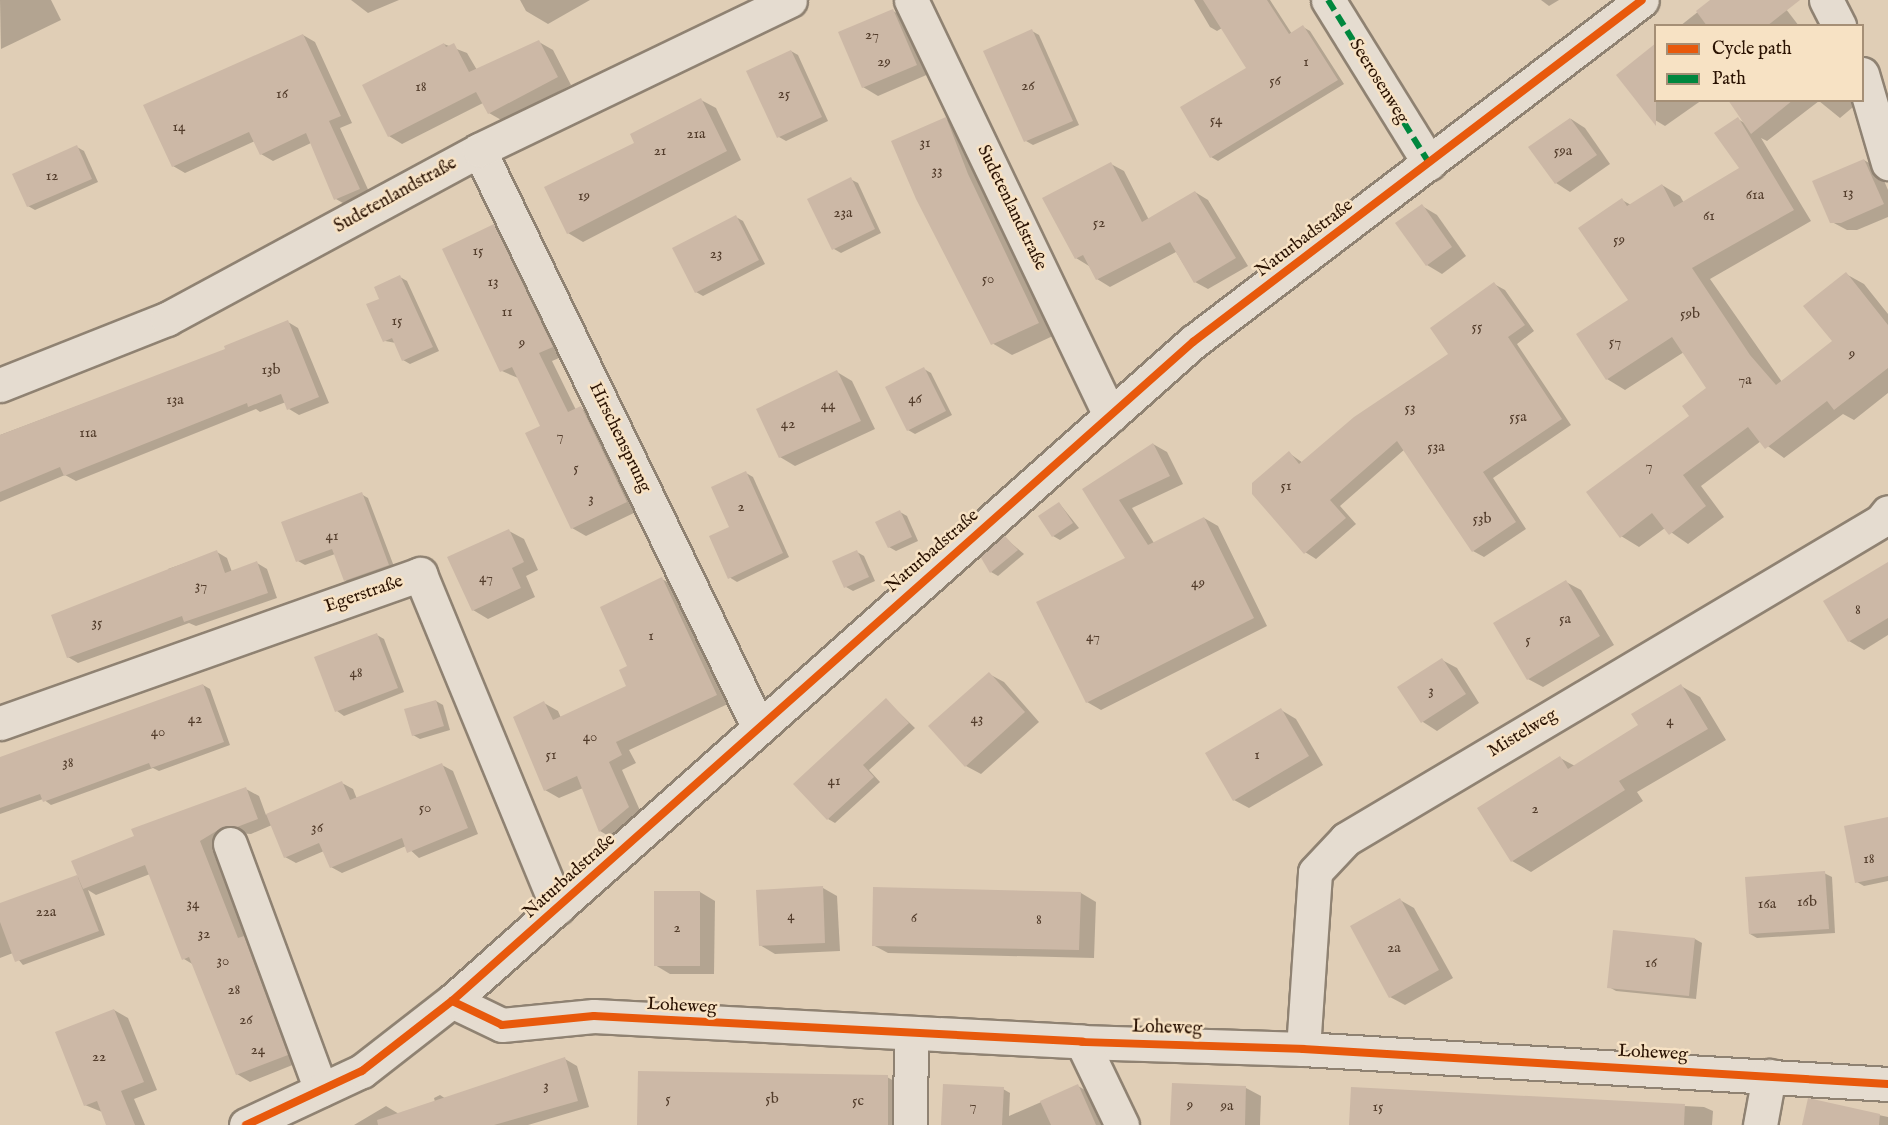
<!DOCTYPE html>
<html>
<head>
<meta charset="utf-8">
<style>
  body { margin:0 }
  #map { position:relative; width:1888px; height:1125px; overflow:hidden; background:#e0ceb6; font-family:"IM FELL English",serif }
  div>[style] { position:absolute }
  .shadow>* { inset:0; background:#0003 }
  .building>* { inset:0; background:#ccb8a6 }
  .roads { filter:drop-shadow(2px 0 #8f8272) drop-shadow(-2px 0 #8f8272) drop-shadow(0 2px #8f8272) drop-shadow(0 -2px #8f8272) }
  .minor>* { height:33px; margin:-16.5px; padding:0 16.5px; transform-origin:16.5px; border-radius:16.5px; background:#e5dcd0 }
  .quiet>* { height:6px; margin-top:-3px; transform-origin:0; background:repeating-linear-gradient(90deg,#00873e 0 12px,transparent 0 18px) }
  .cycleway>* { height:8px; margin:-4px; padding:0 4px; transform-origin:4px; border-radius:4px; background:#e8590c }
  span { translate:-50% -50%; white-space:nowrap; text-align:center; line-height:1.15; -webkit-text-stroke:5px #f7e2c4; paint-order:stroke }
  .number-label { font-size:15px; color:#523c2b }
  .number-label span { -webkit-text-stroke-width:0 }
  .street-label { font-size:18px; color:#2a1202 }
  .legend { position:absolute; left:1654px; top:24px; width:210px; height:78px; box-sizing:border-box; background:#f7e2c4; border:2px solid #a58f76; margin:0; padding:8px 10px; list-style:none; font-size:18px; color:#2a1202 }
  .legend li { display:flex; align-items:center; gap:12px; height:30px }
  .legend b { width:30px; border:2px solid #a58f76 }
</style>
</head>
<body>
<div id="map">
  <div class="shadow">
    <i style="clip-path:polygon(0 0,51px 0,61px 20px,1px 49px)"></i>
    <i style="clip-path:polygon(351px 0,399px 0,368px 13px)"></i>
    <i style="clip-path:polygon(520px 0,590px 0,548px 24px,526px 11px)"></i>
    <i style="clip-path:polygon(1194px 0,1270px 0,1292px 34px,1303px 27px,1310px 31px,1344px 84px,1218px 161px,1211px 157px,1248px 69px,1222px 28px,1217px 31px,1210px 27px)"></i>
    <i style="clip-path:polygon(1541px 0,1559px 0,1549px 6px)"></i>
    <i style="clip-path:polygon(1713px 0,1779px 0,1799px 26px,1680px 26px)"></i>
    <i style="clip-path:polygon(893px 11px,908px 19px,931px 73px,878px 96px,863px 87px)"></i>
    <i style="clip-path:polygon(1032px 31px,1039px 35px,1079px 125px,1033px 145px,1026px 141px,985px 52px)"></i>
    <i style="clip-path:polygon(303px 35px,315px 42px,352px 123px,340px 128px,371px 196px,348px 206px,336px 199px,311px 143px,273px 161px,261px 154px,255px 141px,185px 173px,173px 166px)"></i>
    <i style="clip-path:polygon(539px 42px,553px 50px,571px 85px,503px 121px,489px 113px,483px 103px,402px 144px,389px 136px,444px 44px,467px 53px,477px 70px)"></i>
    <i style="clip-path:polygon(791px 51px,798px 55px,828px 121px,786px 141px,779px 137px)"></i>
    <i style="clip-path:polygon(701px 100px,716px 108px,741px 160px,583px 242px,568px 233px,636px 144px)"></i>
    <i style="clip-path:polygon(1656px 100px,1702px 100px,1665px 126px,1650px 117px)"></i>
    <i style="clip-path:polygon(1730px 100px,1858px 100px,1859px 102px,1840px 118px,1819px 101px,1767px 141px,1761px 138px,1811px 221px,1710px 279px,1782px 382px,1834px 341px,1846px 274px,1864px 284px,1888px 314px,1888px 393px,1854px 420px,1843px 414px,1784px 458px,1761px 441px,1701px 486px,1724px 517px,1688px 544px,1665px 528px,1639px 547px,1621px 536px,1708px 388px,1684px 352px,1625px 390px,1607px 379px,1630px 301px,1622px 200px,1631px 205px,1662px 185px,1680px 196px,1684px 203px,1742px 169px,1738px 119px,1746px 124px)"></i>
    <i style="clip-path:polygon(946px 119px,966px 130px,1057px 334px,1012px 355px,992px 343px)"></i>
    <i style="clip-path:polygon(1571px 119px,1585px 128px,1610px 164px,1570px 192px,1556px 183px)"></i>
    <i style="clip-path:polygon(77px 147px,84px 151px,98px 182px,35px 210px,28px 206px)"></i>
    <i style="clip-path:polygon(1864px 160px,1879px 169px,1888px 190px,1888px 217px,1857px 230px,1847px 230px,1832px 222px)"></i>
    <i style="clip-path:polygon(1111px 164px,1124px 171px,1149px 220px,1195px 192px,1208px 200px,1248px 266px,1208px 289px,1195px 282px,1176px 252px,1110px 287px,1097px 279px,1089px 266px,1076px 258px)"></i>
    <i style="clip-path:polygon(850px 179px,858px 183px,881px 233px,841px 253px,834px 249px)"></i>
    <i style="clip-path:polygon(1422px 206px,1437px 215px,1466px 256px,1442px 274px,1427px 265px,1397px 223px)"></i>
    <i style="clip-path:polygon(736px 217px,743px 221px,765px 264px,703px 296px,696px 292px)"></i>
    <i style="clip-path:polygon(494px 226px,508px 234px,566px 355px,552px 361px,576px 410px,581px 408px,595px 416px,640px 510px,586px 536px,572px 528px,542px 426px,518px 378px,502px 371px)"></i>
    <i style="clip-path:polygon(400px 277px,407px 281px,439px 351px,410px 364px,403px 360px,396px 343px,385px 341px,381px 299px)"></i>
    <i style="clip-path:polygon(1494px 284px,1505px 290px,1534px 331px,1517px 344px,1571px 425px,1493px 478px,1526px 529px,1484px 557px,1473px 551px,1405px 449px,1340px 506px,1356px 524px,1316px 559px,1305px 552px,1289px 453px,1303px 463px,1450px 355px)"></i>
    <i style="clip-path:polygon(288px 322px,298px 328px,329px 403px,299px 415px,289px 409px,286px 402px,260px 412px,256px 409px,76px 481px,65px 475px,0 502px,0 435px,227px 350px)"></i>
    <i style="clip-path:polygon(924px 369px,931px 373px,952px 415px,915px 434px,908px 430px)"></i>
    <i style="clip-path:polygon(837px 372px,852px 381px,875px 429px,795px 466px,780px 457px)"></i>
    <i style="clip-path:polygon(1153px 444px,1167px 452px,1183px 484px,1132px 508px,1154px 543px,1204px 518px,1218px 526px,1267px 626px,1101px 710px,1087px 702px,1128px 558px,1084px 489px)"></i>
    <i style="clip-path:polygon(746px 473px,753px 477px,789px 557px,737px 582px,729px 577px,731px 528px)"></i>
    <i style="clip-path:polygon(361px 494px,368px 498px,395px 569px,352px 584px,345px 580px,335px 554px,305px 565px,298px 561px)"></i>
    <i style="clip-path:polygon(1059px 503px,1079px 528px,1060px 540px,1053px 536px)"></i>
    <i style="clip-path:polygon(900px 512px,907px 516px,918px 541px,896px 551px,889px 547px)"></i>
    <i style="clip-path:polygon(509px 531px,524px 539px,538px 570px,526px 576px,535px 597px,488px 619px,473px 610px)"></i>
    <i style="clip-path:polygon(1004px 537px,1024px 554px,998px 576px,991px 572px)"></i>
    <i style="clip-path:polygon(217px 552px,227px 558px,232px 572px,257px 563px,267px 569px,277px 598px,196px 626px,189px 623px,78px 663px,68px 657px,169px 573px,168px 569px)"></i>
    <i style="clip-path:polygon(857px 552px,864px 556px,875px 581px,853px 591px,846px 587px)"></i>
    <i style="clip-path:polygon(1888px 569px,1888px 635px,1864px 650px,1849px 641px)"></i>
    <i style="clip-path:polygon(662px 579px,676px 587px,730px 703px,629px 750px,636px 763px,622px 770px,642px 815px,614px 839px,600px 831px,583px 788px,559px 798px,545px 790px,544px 703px,558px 711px,561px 718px,628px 687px,629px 667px)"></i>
    <i style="clip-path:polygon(1566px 582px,1581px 590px,1614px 645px,1543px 687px,1528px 679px)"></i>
    <i style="clip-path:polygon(377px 635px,384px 639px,404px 692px,344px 716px,337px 711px,316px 658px)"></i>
    <i style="clip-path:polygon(1442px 660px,1457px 668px,1479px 703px,1437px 731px,1423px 722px,1399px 688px)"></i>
    <i style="clip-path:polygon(989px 674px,1004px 682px,1039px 722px,981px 774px,966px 766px)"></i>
    <i style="clip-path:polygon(203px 685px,210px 689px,230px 745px,159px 771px,153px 768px,51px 805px,43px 799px,0 814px,0 761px)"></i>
    <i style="clip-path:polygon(1681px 686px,1700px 697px,1726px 740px,1637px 792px,1643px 801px,1531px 872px,1512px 861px,1560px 758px,1575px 766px,1640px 725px)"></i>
    <i style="clip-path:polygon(886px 700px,915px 728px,869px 770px,880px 782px,835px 823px,828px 819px)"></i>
    <i style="clip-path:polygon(436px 701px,443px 705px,450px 730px,420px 739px,413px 735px)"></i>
    <i style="clip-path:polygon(1281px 710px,1296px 719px,1323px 765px,1249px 808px,1234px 800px)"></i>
    <i style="clip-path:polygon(442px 765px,453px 771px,478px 834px,419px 858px,406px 846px,342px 873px,331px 867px,324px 851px,296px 863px,285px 857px,272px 825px,251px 834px,236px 833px,212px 849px,247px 939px,256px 945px,300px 1062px,250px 1082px,237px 1074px,194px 965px,184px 959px,150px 874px,96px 895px,88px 890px,105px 935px,23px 965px,13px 953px,0 958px,0 904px,79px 876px,136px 837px,246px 789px,259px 796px,266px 815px,342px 783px,353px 789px,357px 799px)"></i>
    <i style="clip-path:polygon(1888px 819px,1888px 881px,1864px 886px,1857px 882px)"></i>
    <i style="clip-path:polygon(1824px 873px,1832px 877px,1835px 933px,1757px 938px,1750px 934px)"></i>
    <i style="clip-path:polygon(823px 888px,837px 896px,840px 951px,775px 954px,760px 945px)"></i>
    <i style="clip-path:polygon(700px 892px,715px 901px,714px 974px,670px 974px,655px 965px)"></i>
    <i style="clip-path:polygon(1081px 893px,1096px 902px,1094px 958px,888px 953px,873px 945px)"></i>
    <i style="clip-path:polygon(1400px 900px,1414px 908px,1453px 978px,1405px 1005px,1390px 997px)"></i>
    <i style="clip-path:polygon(1695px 939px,1702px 943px,1696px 999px,1616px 991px,1609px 987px)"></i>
    <i style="clip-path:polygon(114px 1010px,128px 1018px,157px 1090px,134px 1099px,145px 1125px,108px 1125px,102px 1112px,85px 1105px)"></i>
    <i style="clip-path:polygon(565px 1059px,577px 1066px,589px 1107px,528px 1125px,354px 1125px,386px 1106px,399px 1114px,435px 1102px,434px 1098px,440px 1095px,446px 1099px)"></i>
    <i style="clip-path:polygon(887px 1077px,894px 1081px,895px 1125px,639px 1125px)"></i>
    <i style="clip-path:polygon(1174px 1085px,1246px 1088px,1261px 1096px,1260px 1125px,1172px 1125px)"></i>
    <i style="clip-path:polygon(1078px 1086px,1085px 1090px,1101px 1125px,943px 1125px,1003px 1089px,1010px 1093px,1009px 1116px)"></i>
    <i style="clip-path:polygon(1352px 1089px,1704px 1107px,1713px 1111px,1712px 1125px,1351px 1125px)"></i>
    <i style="clip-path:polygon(1809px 1100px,1888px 1117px,1888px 1125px,1803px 1125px)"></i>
  </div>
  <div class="building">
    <i style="clip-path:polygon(1203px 0,1267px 0,1289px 34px,1303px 25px,1338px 80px,1210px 158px,1180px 107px,1246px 68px)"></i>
    <i style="clip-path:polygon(1710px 0,1800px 0,1767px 26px,1707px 26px,1696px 11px)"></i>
    <i style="clip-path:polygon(893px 9px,917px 65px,862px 88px,838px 32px)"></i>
    <i style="clip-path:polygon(1032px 29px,1073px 121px,1024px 142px,983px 51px)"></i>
    <i style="clip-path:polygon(303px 34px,341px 116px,329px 121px,360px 189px,334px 200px,306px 133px,260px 155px,249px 132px,172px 167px,143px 105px)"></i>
    <i style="clip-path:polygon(539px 40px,558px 77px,488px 114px,476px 92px,388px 137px,362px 85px,444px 43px,446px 47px,454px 43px,469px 72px)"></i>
    <i style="clip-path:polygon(1656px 43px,1656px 126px,1616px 75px)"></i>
    <i style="clip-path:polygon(791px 50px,822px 117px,777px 138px,746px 71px)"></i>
    <i style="clip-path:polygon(701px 98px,727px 151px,567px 234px,544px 187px,634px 143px,630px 134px)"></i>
    <i style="clip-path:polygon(1728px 100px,1793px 100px,1751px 134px)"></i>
    <i style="clip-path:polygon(946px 117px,968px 174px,1039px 323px,991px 345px,916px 199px,891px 141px)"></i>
    <i style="clip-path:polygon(1738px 117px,1794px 210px,1692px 268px,1750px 355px,1776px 385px,1832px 341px,1803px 306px,1846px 272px,1888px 325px,1888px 368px,1834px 410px,1827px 401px,1765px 449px,1748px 427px,1683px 475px,1706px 506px,1669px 535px,1652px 513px,1620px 538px,1586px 492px,1689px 416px,1682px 406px,1706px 388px,1672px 337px,1606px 380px,1576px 334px,1628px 300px,1578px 228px,1622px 198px,1627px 206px,1662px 184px,1674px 207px,1739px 168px,1714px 133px)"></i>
    <i style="clip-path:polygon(1570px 118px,1597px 155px,1555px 184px,1528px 147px)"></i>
    <i style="clip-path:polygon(77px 145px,92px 179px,27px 207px,12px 174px)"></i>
    <i style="clip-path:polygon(1864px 159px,1884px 204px,1841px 223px,1830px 223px,1812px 181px)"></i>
    <i style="clip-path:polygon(1111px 162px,1142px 222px,1195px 191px,1236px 258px,1194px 283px,1170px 242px,1096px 280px,1083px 255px,1075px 259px,1042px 198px)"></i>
    <i style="clip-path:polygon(851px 177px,875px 229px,832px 250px,807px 199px)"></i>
    <i style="clip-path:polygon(1422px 204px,1452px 247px,1426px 266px,1395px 223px)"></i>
    <i style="clip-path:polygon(736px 215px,759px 260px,695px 293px,672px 248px)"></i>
    <i style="clip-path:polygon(494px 224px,553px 347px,539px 353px,568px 412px,581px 406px,627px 502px,571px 529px,525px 433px,540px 426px,512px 367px,500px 372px,442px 249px)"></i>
    <i style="clip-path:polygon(400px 275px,433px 347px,402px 361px,392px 338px,383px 342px,366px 304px,379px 299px,374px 287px)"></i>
    <i style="clip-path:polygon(1494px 282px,1525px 325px,1508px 337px,1562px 419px,1483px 472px,1516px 522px,1472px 552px,1397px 441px,1330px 500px,1346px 518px,1304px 554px,1252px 494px,1252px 483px,1289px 451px,1299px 464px,1354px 417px,1448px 354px,1430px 328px)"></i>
    <i style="clip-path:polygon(288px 320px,319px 397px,287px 410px,281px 394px,248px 407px,247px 403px,64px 476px,60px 467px,0 492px,0 435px,225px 349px,224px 346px)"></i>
    <i style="clip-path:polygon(924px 367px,946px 411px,907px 431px,885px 387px)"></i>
    <i style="clip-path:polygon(837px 370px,861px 421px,779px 458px,756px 409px)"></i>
    <i style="clip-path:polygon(1153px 443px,1170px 476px,1119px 500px,1148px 545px,1204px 517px,1254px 618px,1086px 703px,1036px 602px,1125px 558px,1082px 489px)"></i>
    <i style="clip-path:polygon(746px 471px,783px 553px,728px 579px,709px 536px,729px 527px,711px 487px)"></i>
    <i style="clip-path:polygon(362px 492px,389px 565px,344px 581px,332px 549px,296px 562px,281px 522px)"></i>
    <i style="clip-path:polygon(1059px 502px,1073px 523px,1052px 537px,1038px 516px)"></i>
    <i style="clip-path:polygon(900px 510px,912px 537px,888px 548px,875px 522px)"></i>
    <i style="clip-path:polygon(509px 529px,524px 562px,512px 568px,521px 588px,472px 611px,447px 557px)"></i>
    <i style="clip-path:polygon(1004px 535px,1018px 550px,990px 573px,980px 556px)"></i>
    <i style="clip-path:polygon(217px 550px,225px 573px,257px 561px,268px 593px,184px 622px,182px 616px,67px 658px,51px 615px)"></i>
    <i style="clip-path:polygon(857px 550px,869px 577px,844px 588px,832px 561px)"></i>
    <i style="clip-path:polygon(1888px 562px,1888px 618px,1848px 642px,1823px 601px)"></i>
    <i style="clip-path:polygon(662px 577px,717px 695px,616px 742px,622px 755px,609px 762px,629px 807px,599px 832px,577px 776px,544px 791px,513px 717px,544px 701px,553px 720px,626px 686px,619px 670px,627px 666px,600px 607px)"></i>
    <i style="clip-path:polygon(1566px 580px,1600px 636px,1527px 680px,1493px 623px)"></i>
    <i style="clip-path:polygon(377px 633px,398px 688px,335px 712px,314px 657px)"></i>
    <i style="clip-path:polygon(1442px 658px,1466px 694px,1421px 723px,1397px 687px)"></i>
    <i style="clip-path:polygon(989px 672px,1025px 712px,965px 767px,928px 726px)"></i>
    <i style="clip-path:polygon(203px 684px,224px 742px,151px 768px,149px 763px,43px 802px,40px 794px,0 808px,0 757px)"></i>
    <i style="clip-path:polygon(1681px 684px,1708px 729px,1619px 781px,1625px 790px,1511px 862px,1477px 808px,1560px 756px,1568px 769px,1638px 725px,1631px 714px)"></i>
    <i style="clip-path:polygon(886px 698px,909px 723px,863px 765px,874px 777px,827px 820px,793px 784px)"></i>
    <i style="clip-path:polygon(436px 700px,444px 726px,412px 736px,404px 709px)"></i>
    <i style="clip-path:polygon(1281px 708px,1309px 756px,1233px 801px,1205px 753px)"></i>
    <i style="clip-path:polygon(442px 763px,468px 828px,407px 853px,402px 838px,330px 868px,319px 843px,284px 858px,266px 814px,342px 781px,350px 800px)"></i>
    <i style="clip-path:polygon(246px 787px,258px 819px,237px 827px,223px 827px,200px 841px,238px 938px,244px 936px,288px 1055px,236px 1075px,189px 957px,182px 960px,145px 865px,83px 889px,71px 861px,134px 836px,131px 829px)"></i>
    <i style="clip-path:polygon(1888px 817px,1888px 876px,1855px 883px,1844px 826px)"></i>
    <i style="clip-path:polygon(1825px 871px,1829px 929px,1749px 934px,1745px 877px)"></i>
    <i style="clip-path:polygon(77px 875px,99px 931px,15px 962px,0 922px,0 903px)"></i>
    <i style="clip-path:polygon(823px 886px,825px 943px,759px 946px,756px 890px)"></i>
    <i style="clip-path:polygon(873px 887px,1081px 892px,1079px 950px,872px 946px)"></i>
    <i style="clip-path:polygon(654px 891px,700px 891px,700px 966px,654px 966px)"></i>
    <i style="clip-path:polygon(1400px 898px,1439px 970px,1389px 998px,1350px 926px)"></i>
    <i style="clip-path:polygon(1613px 930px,1695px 938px,1689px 996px,1607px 988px)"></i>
    <i style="clip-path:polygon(114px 1009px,144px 1082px,121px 1091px,135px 1125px,106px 1125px,97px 1101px,84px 1106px,55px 1032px)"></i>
    <i style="clip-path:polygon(565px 1057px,578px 1101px,494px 1125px,378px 1125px,377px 1120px)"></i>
    <i style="clip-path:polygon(638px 1071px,888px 1075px,888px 1125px,637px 1125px)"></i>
    <i style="clip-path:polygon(1172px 1083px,1246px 1086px,1245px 1125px,1170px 1125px)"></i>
    <i style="clip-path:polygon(943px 1084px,1004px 1087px,1002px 1125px,941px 1125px)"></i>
    <i style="clip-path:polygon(1078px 1084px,1096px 1125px,1051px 1125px,1040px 1101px)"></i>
    <i style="clip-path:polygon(1351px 1087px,1685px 1104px,1684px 1125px,1349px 1125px)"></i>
    <i style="clip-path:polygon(1808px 1098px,1880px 1114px,1879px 1125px,1802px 1125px)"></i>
  </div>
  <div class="roads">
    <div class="minor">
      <i style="left:911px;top:0;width:461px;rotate:64.4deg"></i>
      <i style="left:1328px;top:0;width:192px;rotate:58.2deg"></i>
      <i style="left:1826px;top:0;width:29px;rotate:63deg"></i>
      <i style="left:1862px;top:74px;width:93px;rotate:73.7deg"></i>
      <i style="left:479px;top:150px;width:640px;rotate:64.16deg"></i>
      <i style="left:0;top:385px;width:180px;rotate:-21.6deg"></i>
      <i style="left:167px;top:319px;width:355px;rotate:-28.4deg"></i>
      <i style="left:479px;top:150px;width:345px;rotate:-25.7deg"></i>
      <i style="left:0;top:723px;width:446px;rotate:-19.5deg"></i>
      <i style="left:420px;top:574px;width:361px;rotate:67.6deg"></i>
      <i style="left:230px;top:844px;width:262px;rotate:69.7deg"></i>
      <i style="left:452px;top:1001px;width:55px;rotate:25.6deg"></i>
      <i style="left:502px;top:1025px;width:92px;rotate:-5.6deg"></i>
      <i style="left:594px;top:1016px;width:489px;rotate:3deg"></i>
      <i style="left:1082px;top:1042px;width:221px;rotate:1.8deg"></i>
      <i style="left:1303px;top:1049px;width:586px;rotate:3.42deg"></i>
      <i style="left:1082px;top:1042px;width:92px;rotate:64.3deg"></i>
      <i style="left:1303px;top:1049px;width:177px;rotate:-86.1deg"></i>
      <i style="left:1315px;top:872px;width:45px;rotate:-46.8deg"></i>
      <i style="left:1346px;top:839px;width:622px;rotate:-30.73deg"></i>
      <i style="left:1881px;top:521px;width:11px;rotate:-52deg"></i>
      <i style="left:246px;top:1125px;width:128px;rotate:-25deg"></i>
      <i style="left:362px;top:1071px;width:114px;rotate:-37.9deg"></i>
      <i style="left:452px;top:1001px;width:992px;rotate:-41.65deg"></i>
      <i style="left:1193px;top:342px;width:564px;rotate:-37.3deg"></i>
      <i style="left:910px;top:1125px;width:91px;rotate:-89.4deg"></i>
      <i style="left:1760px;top:1125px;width:50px;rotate:-79.6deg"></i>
    </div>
  </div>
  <div class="quiet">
    <i style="left:1328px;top:0;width:192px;rotate:58.2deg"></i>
  </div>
  <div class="cycleway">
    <i style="left:452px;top:1001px;width:55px;rotate:25.6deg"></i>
    <i style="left:502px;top:1025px;width:92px;rotate:-5.6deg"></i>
    <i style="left:594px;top:1016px;width:489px;rotate:3deg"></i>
    <i style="left:1082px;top:1042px;width:221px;rotate:1.8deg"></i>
    <i style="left:1303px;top:1049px;width:586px;rotate:3.42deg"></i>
    <i style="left:246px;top:1125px;width:128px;rotate:-25deg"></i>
    <i style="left:362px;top:1071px;width:114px;rotate:-37.9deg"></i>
    <i style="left:452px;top:1001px;width:992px;rotate:-41.65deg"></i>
    <i style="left:1193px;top:342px;width:564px;rotate:-37.3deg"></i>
  </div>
  <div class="number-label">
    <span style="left:872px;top:35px">27</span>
    <span style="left:884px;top:62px">29</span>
    <span style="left:1306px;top:62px">1</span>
    <span style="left:1275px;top:81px">56</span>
    <span style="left:1028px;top:86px">26</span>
    <span style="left:421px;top:87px">18</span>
    <span style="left:282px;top:94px">16</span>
    <span style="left:784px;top:94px">25</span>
    <span style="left:1216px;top:120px">54</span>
    <span style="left:179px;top:127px">14</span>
    <span style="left:696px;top:134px">21a</span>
    <span style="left:925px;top:143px">31</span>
    <span style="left:660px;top:151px">21</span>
    <span style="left:1563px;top:151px">59a</span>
    <span style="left:937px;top:171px">33</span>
    <span style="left:52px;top:176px">12</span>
    <span style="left:1848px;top:193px">13</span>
    <span style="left:1755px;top:195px">61a</span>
    <span style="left:584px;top:196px">19</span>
    <span style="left:843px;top:213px">23a</span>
    <span style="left:1709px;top:216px">61</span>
    <span style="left:1099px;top:223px">52</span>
    <span style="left:1619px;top:240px">59</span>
    <span style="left:478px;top:251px">15</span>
    <span style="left:716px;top:254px">23</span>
    <span style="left:988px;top:279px">50</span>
    <span style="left:493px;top:282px">13</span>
    <span style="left:507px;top:312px">11</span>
    <span style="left:1690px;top:314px">59b</span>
    <span style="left:397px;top:321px">15</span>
    <span style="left:1477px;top:327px">55</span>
    <span style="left:1615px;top:342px">57</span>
    <span style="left:522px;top:343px">9</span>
    <span style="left:1852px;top:354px">9</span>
    <span style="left:271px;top:370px">13b</span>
    <span style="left:1745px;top:380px">7a</span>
    <span style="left:915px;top:399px">46</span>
    <span style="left:175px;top:400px">13a</span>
    <span style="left:828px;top:405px">44</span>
    <span style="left:1410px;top:408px">53</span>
    <span style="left:1518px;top:417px">55a</span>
    <span style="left:788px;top:424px">42</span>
    <span style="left:88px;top:433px">11a</span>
    <span style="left:560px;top:436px">7</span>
    <span style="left:1436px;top:447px">53a</span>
    <span style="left:1649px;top:466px">7</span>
    <span style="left:576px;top:468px">5</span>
    <span style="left:1286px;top:486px">51</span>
    <span style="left:591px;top:499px">3</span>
    <span style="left:741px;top:507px">2</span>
    <span style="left:1482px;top:519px">53b</span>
    <span style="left:332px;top:536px">41</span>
    <span style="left:486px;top:578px">47</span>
    <span style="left:1198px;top:583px">49</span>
    <span style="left:201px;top:586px">37</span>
    <span style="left:1858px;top:610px">8</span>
    <span style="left:1565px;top:619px">5a</span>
    <span style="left:97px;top:623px">35</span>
    <span style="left:651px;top:636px">1</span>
    <span style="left:1093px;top:637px">47</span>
    <span style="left:1528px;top:640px">5</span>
    <span style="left:356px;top:673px">48</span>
    <span style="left:1431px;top:691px">3</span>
    <span style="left:195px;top:719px">42</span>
    <span style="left:977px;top:719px">43</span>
    <span style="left:1670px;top:721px">4</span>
    <span style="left:158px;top:732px">40</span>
    <span style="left:590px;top:737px">40</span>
    <span style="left:551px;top:755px">51</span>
    <span style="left:1257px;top:755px">1</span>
    <span style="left:68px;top:763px">38</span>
    <span style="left:834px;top:781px">41</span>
    <span style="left:425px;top:808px">50</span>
    <span style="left:1535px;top:809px">2</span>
    <span style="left:317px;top:828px">36</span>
    <span style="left:1869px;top:859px">18</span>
    <span style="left:1807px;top:902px">16b</span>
    <span style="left:193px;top:904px">34</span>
    <span style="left:1767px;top:904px">16a</span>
    <span style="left:46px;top:912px">22a</span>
    <span style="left:791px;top:916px">4</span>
    <span style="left:914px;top:918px">6</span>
    <span style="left:1039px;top:920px">8</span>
    <span style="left:677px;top:928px">2</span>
    <span style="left:204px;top:934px">32</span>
    <span style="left:1394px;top:948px">2a</span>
    <span style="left:223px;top:961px">30</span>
    <span style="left:1651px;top:963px">16</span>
    <span style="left:234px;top:990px">28</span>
    <span style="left:246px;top:1020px">26</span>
    <span style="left:258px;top:1050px">24</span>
    <span style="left:99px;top:1057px">22</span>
    <span style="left:546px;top:1086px">3</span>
    <span style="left:668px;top:1099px">5</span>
    <span style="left:772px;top:1099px">5b</span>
    <span style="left:858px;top:1101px">5c</span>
    <span style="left:1190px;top:1105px">9</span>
    <span style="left:973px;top:1106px">7</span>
    <span style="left:1227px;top:1106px">9a</span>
    <span style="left:1378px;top:1107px">15</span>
  </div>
  <div class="street-label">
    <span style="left:1378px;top:82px;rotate:58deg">Seerosenweg</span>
    <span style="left:396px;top:196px;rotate:-29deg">Sudetenlandstraße</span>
    <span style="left:1011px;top:208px;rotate:64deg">Sudetenlandstraße</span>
    <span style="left:1305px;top:239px;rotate:-37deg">Naturbadstraße</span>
    <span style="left:619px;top:438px;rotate:64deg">Hirschensprung</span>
    <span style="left:933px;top:552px;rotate:-41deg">Naturbadstraße</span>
    <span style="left:364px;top:595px;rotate:-19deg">Egerstraße</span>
    <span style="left:1523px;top:734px;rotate:-31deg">Mistelweg</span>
    <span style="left:570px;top:877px;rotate:-42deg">Naturbadstraße</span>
    <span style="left:682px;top:1007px;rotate:3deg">Loheweg</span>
    <span style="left:1167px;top:1029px;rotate:2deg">Loheweg</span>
    <span style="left:1653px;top:1054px;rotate:3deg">Loheweg</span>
  </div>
  <ul class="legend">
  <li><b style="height:8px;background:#e8590c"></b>Cycle path</li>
  <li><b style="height:8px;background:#00873e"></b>Path</li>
  </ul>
</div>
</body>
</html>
